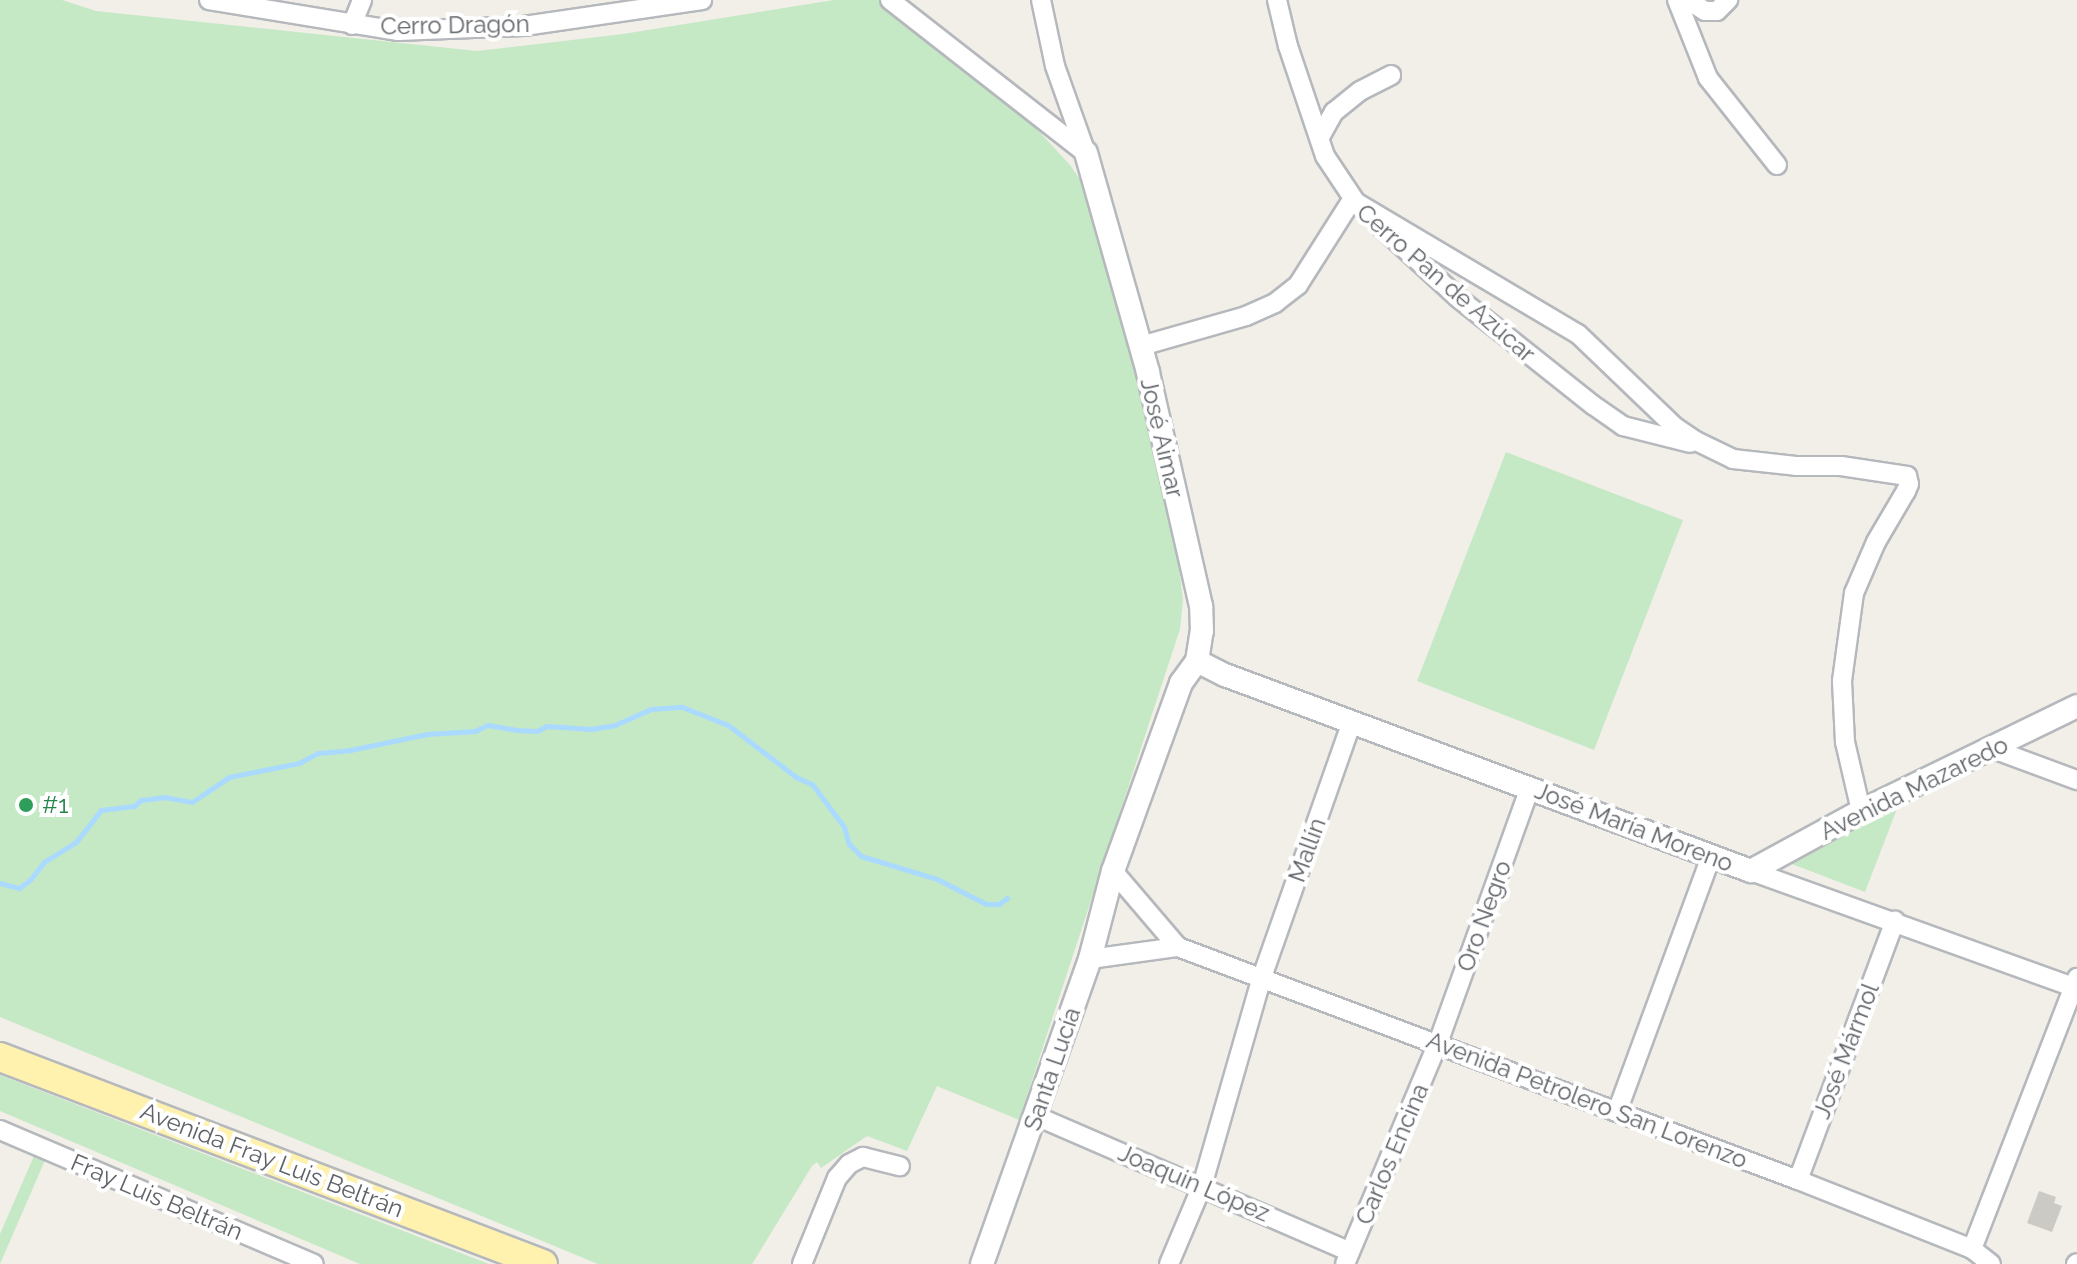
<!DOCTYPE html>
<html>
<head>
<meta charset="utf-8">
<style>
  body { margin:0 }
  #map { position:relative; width:2077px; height:1264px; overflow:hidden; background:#f1efe8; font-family:Raleway,sans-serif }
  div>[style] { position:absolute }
  .green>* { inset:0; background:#c5e8c5 }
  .stream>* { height:5px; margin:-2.5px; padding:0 2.5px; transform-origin:2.5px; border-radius:2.5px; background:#aadaff }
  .building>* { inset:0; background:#cccac5 }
  .roads { filter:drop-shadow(2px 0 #b5b8bc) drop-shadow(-2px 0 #b5b8bc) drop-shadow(0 2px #b5b8bc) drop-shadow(0 -2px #b5b8bc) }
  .minor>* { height:18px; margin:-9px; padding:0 9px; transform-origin:9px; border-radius:9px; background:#fff }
  .tertiary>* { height:22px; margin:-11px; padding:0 11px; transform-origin:11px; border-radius:11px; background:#fff }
  .primary>* { height:28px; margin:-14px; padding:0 14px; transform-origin:14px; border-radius:14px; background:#fff2af }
  .dots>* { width:22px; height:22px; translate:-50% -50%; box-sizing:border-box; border:4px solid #fff; border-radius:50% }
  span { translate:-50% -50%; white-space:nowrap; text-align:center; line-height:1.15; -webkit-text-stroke:8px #fff; paint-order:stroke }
  .street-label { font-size:24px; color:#5f6368 }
  .leisure-label { font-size:24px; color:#27864d }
  .left { translate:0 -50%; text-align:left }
</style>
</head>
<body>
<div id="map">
  <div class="green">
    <i style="clip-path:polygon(0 0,62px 0,96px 11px,477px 51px,623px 34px,834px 0,879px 0,1033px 125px,1070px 165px,1088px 191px,1150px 423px,1176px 544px,1183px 600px,1180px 629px,1019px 1120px,937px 1086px,907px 1151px,867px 1136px,821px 1168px,817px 1162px,812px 1166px,752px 1264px,598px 1264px,0 1017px)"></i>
    <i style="clip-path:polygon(1506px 452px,1683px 520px,1594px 750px,1417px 681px)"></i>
    <i style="clip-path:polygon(1900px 801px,1865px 892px,1792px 864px)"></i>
    <i style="clip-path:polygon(0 1075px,489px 1264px,360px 1264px,0 1111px)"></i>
    <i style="clip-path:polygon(38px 1147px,49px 1151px,0 1264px,0 1234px)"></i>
  </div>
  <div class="stream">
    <i style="left:0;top:883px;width:20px;rotate:15deg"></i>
    <i style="left:19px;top:888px;width:14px;rotate:-36deg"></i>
    <i style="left:30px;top:880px;width:23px;rotate:-52deg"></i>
    <i style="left:44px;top:862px;width:38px;rotate:-32deg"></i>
    <i style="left:76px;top:842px;width:41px;rotate:-52deg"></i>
    <i style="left:101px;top:810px;width:33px;rotate:-7deg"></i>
    <i style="left:134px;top:806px;width:9px;rotate:-41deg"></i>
    <i style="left:141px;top:800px;width:23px;rotate:-7deg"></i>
    <i style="left:164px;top:797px;width:28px;rotate:10deg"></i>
    <i style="left:192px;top:802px;width:45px;rotate:-34deg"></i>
    <i style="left:229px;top:777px;width:71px;rotate:-11.3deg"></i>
    <i style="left:299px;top:763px;width:21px;rotate:-28deg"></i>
    <i style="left:318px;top:753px;width:32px;rotate:-5deg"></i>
    <i style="left:350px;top:750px;width:79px;rotate:-11.7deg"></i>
    <i style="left:427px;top:734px;width:48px;rotate:-3.6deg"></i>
    <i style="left:475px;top:731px;width:14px;rotate:-25deg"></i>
    <i style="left:488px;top:725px;width:29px;rotate:10deg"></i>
    <i style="left:517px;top:730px;width:20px;rotate:3deg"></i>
    <i style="left:537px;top:731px;width:11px;rotate:-27deg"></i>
    <i style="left:547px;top:726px;width:44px;rotate:3.9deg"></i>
    <i style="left:591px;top:729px;width:24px;rotate:-9deg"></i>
    <i style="left:615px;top:725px;width:39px;rotate:-24deg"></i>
    <i style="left:651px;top:709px;width:31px;rotate:-4deg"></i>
    <i style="left:682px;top:707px;width:49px;rotate:21.4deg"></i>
    <i style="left:728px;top:725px;width:86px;rotate:37.4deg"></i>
    <i style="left:796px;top:777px;width:17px;rotate:24deg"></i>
    <i style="left:812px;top:784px;width:54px;rotate:53.3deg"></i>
    <i style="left:844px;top:827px;width:18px;rotate:74deg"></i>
    <i style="left:849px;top:844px;width:17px;rotate:45deg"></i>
    <i style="left:861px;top:856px;width:79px;rotate:16.8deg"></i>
    <i style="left:937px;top:879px;width:55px;rotate:27deg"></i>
    <i style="left:986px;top:904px;width:13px"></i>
    <i style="left:999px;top:904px;width:10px;rotate:-37deg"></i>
  </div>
  <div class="building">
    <i style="clip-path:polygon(2039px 1191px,2056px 1197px,2054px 1203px,2062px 1206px,2052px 1232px,2027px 1223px)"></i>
  </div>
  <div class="roads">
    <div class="minor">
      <i style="left:209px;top:0;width:192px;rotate:9.3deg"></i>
      <i style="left:398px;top:31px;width:126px;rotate:-2.3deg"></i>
      <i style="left:524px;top:26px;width:180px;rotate:-8.3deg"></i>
      <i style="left:890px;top:0;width:249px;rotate:38deg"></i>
      <i style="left:1041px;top:0;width:67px;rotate:78deg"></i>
      <i style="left:1055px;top:66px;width:92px;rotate:70.4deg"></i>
      <i style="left:1277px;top:0;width:47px;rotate:76.6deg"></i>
      <i style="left:1288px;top:46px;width:116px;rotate:71.4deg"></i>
      <i style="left:1325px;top:156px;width:61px;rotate:56.3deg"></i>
      <i style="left:1677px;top:0;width:84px;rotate:68.3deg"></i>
      <i style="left:1708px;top:78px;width:111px;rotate:51.6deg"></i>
      <i style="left:1688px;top:0;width:20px;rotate:33deg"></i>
      <i style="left:1705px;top:11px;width:12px"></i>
      <i style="left:1717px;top:11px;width:16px;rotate:-45deg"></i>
      <i style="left:352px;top:25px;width:27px;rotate:-68deg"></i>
      <i style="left:1320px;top:137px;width:29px;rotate:-61deg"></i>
      <i style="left:1334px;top:112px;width:33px;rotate:-39deg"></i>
      <i style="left:1360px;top:91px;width:35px;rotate:-27deg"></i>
      <i style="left:1352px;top:200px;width:263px;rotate:30.7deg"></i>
      <i style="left:1578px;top:334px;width:134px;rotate:43.8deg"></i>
      <i style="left:1675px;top:427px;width:25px;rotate:34deg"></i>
      <i style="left:1696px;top:441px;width:41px;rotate:25.9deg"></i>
      <i style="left:1733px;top:459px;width:63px;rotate:6.3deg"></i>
      <i style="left:1796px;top:466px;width:45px"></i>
      <i style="left:1841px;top:466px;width:67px;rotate:8.6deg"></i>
      <i style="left:1907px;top:476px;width:8px;rotate:76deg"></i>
      <i style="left:1909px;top:484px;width:8px;rotate:113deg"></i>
      <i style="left:1906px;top:491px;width:59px;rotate:120.5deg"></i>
      <i style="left:1876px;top:542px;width:56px;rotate:113.3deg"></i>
      <i style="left:1854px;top:593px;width:89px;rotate:97.8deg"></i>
      <i style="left:1842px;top:681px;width:61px;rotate:87.2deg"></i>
      <i style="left:1845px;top:742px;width:71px;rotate:76.9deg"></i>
      <i style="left:1381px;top:227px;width:103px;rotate:42.6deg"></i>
      <i style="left:1457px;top:297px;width:174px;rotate:38.5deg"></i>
      <i style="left:1593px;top:405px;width:37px;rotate:35deg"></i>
      <i style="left:1623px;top:426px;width:69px;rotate:14.2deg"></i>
      <i style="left:1141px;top:346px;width:109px;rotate:-15.9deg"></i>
      <i style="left:1246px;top:316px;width:32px;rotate:-24deg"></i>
      <i style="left:1275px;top:303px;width:29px;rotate:-38deg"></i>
      <i style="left:1298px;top:285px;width:101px;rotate:-57.6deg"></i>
      <i style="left:1993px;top:749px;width:90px;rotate:20.3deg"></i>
      <i style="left:1113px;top:871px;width:100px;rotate:49.5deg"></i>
      <i style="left:1178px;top:947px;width:662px;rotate:20.6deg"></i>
      <i style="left:1798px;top:1180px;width:187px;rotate:21.6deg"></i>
      <i style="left:1972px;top:1249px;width:24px;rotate:38deg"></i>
      <i style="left:1751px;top:871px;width:343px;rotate:19.8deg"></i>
      <i style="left:1090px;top:959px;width:89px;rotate:-7.8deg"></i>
      <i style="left:1617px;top:1112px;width:272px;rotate:-69.8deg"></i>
      <i style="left:1036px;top:1116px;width:342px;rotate:23.4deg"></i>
      <i style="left:0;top:1130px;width:341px;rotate:23.1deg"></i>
      <i style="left:1798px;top:1180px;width:277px;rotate:-69.5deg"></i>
      <i style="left:1972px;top:1249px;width:291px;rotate:-68.8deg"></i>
      <i style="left:802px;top:1264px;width:93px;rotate:-67.9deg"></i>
      <i style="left:837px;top:1178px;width:18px;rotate:-49deg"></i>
      <i style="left:849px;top:1164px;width:16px;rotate:-27deg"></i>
      <i style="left:863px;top:1157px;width:38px;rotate:14deg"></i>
      <i style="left:1169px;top:1264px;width:85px;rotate:-67.1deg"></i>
      <i style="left:1202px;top:1186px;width:217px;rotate:-74deg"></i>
      <i style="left:1262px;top:977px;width:270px;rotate:-70.6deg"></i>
      <i style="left:1345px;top:1264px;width:240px;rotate:-67.2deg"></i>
      <i style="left:1438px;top:1043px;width:271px;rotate:-70.2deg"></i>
      <i style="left:2076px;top:1264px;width:1px;rotate:-45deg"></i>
    </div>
    <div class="tertiary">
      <i style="left:1197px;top:661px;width:31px;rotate:27deg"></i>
      <i style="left:1225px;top:675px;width:561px;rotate:20.44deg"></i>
      <i style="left:1751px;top:871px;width:125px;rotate:-28.6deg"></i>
      <i style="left:1861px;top:811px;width:240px;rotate:-25.9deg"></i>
      <i style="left:982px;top:1264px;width:324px;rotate:-70.5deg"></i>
      <i style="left:1090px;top:959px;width:91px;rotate:-75.4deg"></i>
      <i style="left:1113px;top:871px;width:200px;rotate:-70.1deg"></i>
      <i style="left:1181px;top:683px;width:27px;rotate:-54deg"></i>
      <i style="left:1197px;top:661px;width:30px;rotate:-81deg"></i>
      <i style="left:1202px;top:631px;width:25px;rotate:-92deg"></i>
      <i style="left:1201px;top:606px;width:240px;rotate:-102.8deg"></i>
      <i style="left:1148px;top:372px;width:228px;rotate:-105.8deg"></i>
    </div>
    <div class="primary">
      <i style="left:0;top:1057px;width:581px;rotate:20.87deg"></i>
    </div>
  </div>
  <div class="dots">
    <i style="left:26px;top:805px;background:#2e9e5b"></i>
  </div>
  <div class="street-label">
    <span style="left:455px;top:25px;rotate:-1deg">Cerro Dragón</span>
    <span style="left:1446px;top:283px;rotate:41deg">Cerro Pan de Azúcar</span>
    <span style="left:1162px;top:438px;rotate:77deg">José Aimar</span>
    <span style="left:1914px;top:788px;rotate:-26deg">Avenida Mazaredo</span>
    <span style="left:1634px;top:827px;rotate:21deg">José María Moreno</span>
    <span style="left:1307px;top:850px;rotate:-70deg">Mallín</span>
    <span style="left:1484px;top:916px;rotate:-70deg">Oro Negro</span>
    <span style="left:1846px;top:1051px;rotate:-69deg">José Mármol</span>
    <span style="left:1052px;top:1069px;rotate:-71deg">Santa Lucía</span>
    <span style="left:1587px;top:1100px;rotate:21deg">Avenida Petrolero San Lorenzo</span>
    <span style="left:1392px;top:1154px;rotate:-67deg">Carlos Encina</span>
    <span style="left:272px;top:1160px;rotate:21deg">Avenida Fray Luis Beltrán</span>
    <span style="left:1194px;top:1183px;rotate:23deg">Joaquin López</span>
    <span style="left:157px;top:1197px;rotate:23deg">Fray Luis Beltrán</span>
  </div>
  <div class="leisure-label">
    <span class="left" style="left:42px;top:805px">#1</span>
  </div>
</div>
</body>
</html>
